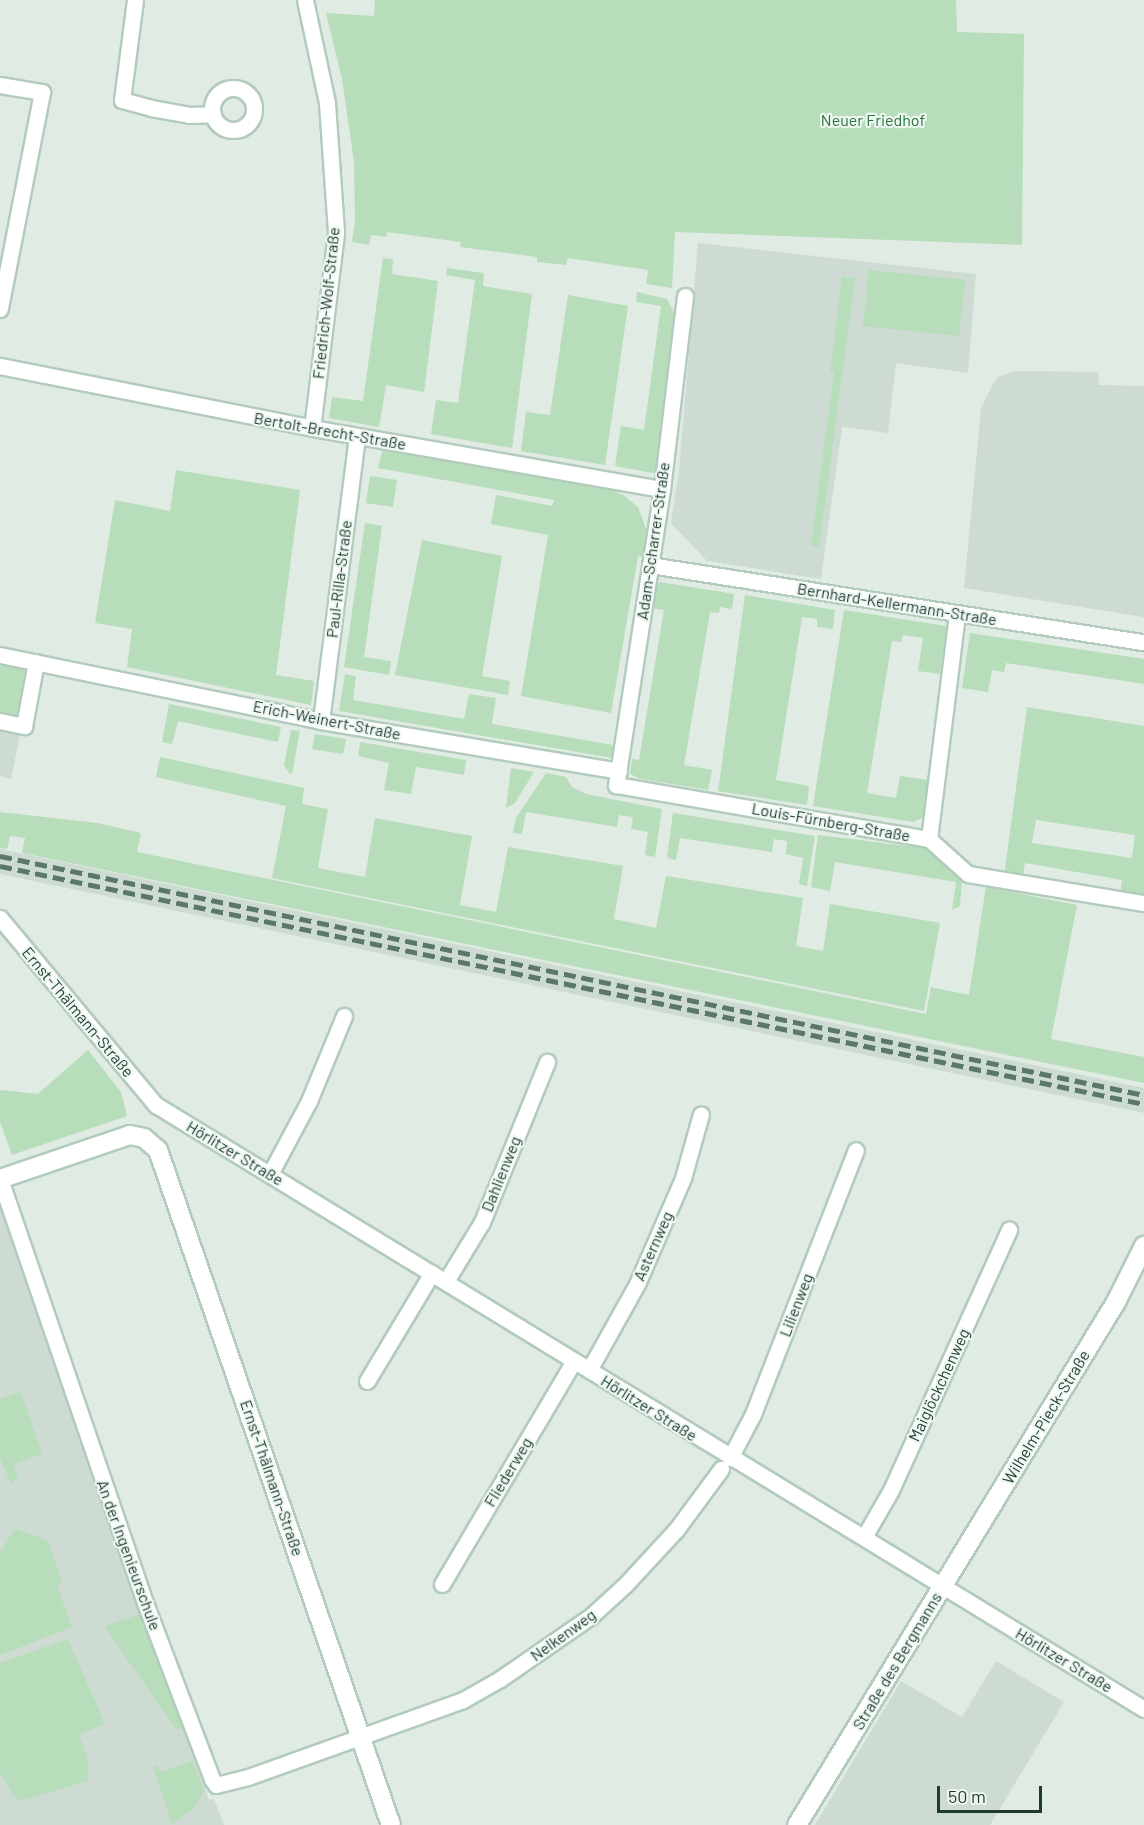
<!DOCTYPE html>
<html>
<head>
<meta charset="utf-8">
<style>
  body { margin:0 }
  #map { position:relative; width:1144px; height:1825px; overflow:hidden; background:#dfebe3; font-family:Barlow,sans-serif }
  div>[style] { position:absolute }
  .built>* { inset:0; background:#cddbd2 }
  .green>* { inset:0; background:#b7ddbb }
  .roads { filter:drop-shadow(2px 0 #b2cbbd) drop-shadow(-2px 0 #b2cbbd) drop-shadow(0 2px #b2cbbd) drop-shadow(0 -2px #b2cbbd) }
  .street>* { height:15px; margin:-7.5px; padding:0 7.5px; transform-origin:7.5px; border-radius:7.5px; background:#fff }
  .street>.ring { margin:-7.5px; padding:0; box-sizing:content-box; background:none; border:15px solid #fff; border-radius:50% }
  .secondary>* { height:18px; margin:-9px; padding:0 9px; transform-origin:9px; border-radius:9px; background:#fff }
  .rail>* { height:4.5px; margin-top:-2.25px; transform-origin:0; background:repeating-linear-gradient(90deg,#5a776a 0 12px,transparent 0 18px) }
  span { translate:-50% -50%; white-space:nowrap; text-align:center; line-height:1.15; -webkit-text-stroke:4.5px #eff7f2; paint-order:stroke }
  .park-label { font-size:16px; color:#287339 }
  .street-label { font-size:16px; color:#1f3b2f }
  .scale { position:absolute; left:937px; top:1786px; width:105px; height:27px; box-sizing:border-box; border:3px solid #1f3b2f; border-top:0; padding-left:8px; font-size:18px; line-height:21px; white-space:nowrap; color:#1f3b2f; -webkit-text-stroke:4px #eff7f2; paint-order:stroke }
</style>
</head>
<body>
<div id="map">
  <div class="built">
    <i style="clip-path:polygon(698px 243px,976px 274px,968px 373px,896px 363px,888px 433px,842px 427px,821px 579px,707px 561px,671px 523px,679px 471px)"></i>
    <i style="clip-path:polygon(1015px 371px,1098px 372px,1099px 385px,1144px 386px,1144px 617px,964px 588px,981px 409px,992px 385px,999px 377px)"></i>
    <i style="clip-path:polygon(0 725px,21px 730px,11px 779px,0 776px)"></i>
    <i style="clip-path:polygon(0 849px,1144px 1088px,1144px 1113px,0 874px)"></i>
    <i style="clip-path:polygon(0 1192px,209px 1800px,214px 1799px,224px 1825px,0 1825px)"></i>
    <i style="clip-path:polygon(996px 1661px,1064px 1702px,990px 1825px,815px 1825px,901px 1681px,962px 1717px)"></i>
  </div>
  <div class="green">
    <i style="clip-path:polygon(375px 0,956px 0,957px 32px,1024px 34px,1022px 245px,675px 232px,672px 288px,646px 284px,648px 270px,568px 258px,566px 265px,537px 262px,537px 257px,460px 247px,461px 242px,387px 232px,386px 237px,371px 235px,369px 245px,352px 242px,355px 221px,354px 162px,342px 79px,326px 13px,374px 16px)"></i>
    <i style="clip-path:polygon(383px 258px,393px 259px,392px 274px,438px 281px,424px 392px,386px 385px,379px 427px,329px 418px,332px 397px,363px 401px)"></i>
    <i style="clip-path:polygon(447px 268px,484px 273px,483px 286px,532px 294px,512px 448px,431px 434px,436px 400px,458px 403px,475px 280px,446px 275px)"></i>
    <i style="clip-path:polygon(869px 270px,965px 280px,959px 336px,863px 326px)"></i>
    <i style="clip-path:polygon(842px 277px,855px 278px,819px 547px,811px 546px,834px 373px,830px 372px)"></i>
    <i style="clip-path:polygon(637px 292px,667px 299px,675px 314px,658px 474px,615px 466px,621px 426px,644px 430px,661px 306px,636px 302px)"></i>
    <i style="clip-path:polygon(568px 295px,628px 306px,605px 465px,521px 451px,526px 412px,550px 415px)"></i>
    <i style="clip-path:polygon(383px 448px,605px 487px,623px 495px,638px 507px,648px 534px,645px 557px,638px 556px,611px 713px,521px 696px,548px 535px,491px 524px,496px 495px,552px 506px,554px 500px,378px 468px)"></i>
    <i style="clip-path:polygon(176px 470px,300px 490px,276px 675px,314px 681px,311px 705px,127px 667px,132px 629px,95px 623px,115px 500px,170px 511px)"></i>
    <i style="clip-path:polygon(370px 476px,397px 480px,393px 507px,366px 503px)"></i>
    <i style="clip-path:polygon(365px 523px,382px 526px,364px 657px,391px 661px,389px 675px,344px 667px)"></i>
    <i style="clip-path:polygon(422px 540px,502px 556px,482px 676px,510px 681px,508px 695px,395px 675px)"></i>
    <i style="clip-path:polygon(660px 582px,734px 594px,732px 609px,720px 607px,719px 613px,710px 612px,684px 765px,712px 770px,708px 790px,641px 779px,630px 774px,632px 759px,639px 760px,664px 610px,651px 608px,656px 585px)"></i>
    <i style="clip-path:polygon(745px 595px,835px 610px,833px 629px,817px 627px,817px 619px,802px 617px,776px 780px,809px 786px,807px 805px,718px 791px)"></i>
    <i style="clip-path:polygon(844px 610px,946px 626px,940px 674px,918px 671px,923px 638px,903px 635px,901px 642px,892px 641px,867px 793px,896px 798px,900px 776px,929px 780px,924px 813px,922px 818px,913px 822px,813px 806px)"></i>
    <i style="clip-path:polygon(970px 633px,1144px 659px,1144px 684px,1006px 663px,1004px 672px,992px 670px,988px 692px,962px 688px)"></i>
    <i style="clip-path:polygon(0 662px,30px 668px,20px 720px,0 716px)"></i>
    <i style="clip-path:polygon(345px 674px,356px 676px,353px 700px,464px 719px,469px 694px,496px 698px,492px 724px,613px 745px,612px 758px,339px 711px)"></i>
    <i style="clip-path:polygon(169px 704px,281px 727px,278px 742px,178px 721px,172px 744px,162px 742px)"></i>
    <i style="clip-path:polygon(evenodd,1027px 707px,1144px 726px,1144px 899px,1120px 895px,1122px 880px,1025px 863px,1022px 879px,1004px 876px,1027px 707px,1036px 820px,1135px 835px,1132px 858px,1032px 843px,1036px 820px)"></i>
    <i style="clip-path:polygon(291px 730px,300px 731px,292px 774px,289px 773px,284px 765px)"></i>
    <i style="clip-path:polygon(315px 734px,346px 739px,343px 754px,312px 749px)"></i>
    <i style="clip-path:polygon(360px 742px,466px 760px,464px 775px,416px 767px,411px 794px,384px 790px,389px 763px,358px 756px)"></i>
    <i style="clip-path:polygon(160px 757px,304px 788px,302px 804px,328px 809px,318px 868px,365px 877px,375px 818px,472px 836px,460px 905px,496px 912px,508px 847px,623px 866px,614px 919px,656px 928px,666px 876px,803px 898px,796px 946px,823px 951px,830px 904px,940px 923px,924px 1011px,272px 878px,286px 806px,156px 777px)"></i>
    <i style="clip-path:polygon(511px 768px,534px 772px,515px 803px,506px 808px)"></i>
    <i style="clip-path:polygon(546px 773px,566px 777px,572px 787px,586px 794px,662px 809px,655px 857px,645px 855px,648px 832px,631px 829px,633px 817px,619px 815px,617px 827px,526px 812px,522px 834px,513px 833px,516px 818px)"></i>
    <i style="clip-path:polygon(0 812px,97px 823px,141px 833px,137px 852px,926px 1014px,931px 987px,969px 995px,986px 887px,1077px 905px,1051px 1039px,1144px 1057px,1144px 1083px,22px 853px,25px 838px,10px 836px,7px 849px,0 848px)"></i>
    <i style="clip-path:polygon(673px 813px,815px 836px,807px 886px,799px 884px,803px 858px,786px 854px,787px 841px,774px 839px,772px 852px,680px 838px,676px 860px,667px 858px)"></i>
    <i style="clip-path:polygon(818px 835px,932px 849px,962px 878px,960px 906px,952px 910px,956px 882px,835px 862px,830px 891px,811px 887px)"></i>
    <i style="clip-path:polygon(88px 1050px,121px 1092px,127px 1116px,12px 1155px,0 1122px,0 1090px,38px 1094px)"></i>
    <i style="clip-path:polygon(21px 1392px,42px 1454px,14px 1464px,18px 1477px,11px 1483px,0 1459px,0 1399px)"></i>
    <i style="clip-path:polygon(15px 1529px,47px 1540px,62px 1581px,57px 1586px,72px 1627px,0 1655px,0 1552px)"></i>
    <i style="clip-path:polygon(141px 1614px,183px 1729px,176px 1729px,104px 1626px)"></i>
    <i style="clip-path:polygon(68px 1639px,105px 1724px,79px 1735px,88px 1761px,88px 1781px,20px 1801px,13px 1795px,0 1772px,0 1663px)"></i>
    <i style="clip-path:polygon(193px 1761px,204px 1792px,192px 1810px,172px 1824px,153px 1767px,157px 1766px,161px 1772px)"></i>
  </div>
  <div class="roads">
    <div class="street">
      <i style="left:135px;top:0;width:101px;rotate:97.4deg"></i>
      <i style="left:122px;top:100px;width:30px;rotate:15deg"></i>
      <i style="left:151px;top:108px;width:39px;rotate:10deg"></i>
      <i style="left:189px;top:115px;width:24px;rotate:-2deg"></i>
      <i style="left:305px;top:0;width:105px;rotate:77.9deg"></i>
      <i style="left:327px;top:103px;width:130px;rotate:86deg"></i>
      <i style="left:336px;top:233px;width:196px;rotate:97deg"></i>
      <i style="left:0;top:85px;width:43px;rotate:9.5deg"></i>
      <i style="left:42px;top:92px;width:221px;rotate:101deg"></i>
      <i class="ring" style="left:212px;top:88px;width:27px;height:27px"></i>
      <i style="left:685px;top:296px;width:194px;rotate:96.8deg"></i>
      <i style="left:662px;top:489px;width:300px;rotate:98.8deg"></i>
      <i style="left:616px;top:785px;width:318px;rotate:9.8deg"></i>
      <i style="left:0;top:366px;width:318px;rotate:11.2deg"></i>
      <i style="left:312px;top:428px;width:355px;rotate:9.9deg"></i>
      <i style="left:650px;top:565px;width:500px;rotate:8.9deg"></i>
      <i style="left:0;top:655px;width:328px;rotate:11.6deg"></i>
      <i style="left:321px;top:721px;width:302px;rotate:9.5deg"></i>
      <i style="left:0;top:721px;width:25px;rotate:12deg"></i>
      <i style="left:24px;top:726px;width:65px;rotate:-79.4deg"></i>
      <i style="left:321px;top:721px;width:287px;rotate:-82.8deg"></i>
      <i style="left:929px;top:839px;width:52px;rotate:41.9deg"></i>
      <i style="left:968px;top:874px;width:178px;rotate:9.4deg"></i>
      <i style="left:929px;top:839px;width:227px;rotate:-82.9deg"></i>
      <i style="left:0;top:918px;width:244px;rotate:50.2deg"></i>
      <i style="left:156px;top:1105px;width:1158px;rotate:31.44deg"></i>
      <i style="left:270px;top:1174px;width:83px;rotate:-61.9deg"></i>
      <i style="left:309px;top:1101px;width:92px;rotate:-67.6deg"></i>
      <i style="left:0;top:1179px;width:453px;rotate:71.1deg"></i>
      <i style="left:147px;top:1608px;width:183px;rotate:69.2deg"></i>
      <i style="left:212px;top:1779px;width:7px;rotate:56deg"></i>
      <i style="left:216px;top:1785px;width:33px;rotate:-14deg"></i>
      <i style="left:248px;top:1777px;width:228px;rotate:-19.7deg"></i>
      <i style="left:463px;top:1700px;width:43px;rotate:-29.6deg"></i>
      <i style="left:500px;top:1679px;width:111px;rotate:-34.7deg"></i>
      <i style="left:591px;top:1616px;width:46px;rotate:-42.4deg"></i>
      <i style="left:625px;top:1585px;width:75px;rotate:-47.2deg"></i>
      <i style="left:676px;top:1530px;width:76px;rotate:-53.6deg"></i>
      <i style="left:446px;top:1281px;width:69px;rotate:-58.6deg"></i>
      <i style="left:482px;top:1222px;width:173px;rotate:-67.9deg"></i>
      <i style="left:589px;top:1370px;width:98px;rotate:-60.8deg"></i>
      <i style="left:637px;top:1284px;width:116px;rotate:-66.5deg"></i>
      <i style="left:683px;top:1178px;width:66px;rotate:-74.3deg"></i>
      <i style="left:367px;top:1381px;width:126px;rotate:-59deg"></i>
      <i style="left:730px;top:1458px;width:50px;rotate:-62.4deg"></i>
      <i style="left:753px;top:1414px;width:283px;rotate:-68.7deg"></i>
      <i style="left:864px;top:1537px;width:54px;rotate:-60.1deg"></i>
      <i style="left:891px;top:1490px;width:286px;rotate:-65.6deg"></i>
      <i style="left:442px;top:1584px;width:259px;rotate:-59.4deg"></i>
    </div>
    <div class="secondary">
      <i style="left:0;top:1179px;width:137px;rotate:-18.7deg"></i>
      <i style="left:130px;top:1135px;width:14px;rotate:12deg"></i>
      <i style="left:144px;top:1138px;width:18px;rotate:41deg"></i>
      <i style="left:158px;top:1150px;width:714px;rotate:70.96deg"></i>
      <i style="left:797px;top:1825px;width:613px;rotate:-58.62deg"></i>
      <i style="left:1116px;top:1302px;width:63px;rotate:-63.4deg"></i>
    </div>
  </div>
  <div class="rail">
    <i style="left:0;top:856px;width:1169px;rotate:11.8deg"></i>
    <i style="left:0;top:866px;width:1168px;rotate:11.75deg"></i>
  </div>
  <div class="park-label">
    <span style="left:873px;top:120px">Neuer Friedhof</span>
  </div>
  <div class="street-label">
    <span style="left:326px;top:303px;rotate:-84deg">Friedrich-Wolf-Straße</span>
    <span style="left:330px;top:431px;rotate:10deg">Bertolt-Brecht-Straße</span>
    <span style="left:653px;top:541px;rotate:-82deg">Adam-Scharrer-Straße</span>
    <span style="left:339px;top:579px;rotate:-83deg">Paul-Rilla-Straße</span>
    <span style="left:897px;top:604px;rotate:9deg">Bernhard-Kellermann-Straße</span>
    <span style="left:327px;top:720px;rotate:11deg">Erich-Weinert-Straße</span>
    <span style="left:831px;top:822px;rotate:10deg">Louis-Fürnberg-Straße</span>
    <span style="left:78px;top:1012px;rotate:50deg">Ernst-Thälmann-Straße</span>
    <span style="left:235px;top:1153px;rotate:31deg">Hörlitzer Straße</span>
    <span style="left:501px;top:1174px;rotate:-68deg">Dahlienweg</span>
    <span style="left:653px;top:1246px;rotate:-66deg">Asternweg</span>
    <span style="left:796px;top:1305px;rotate:-69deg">Lilienweg</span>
    <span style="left:939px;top:1385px;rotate:-65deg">Maiglöckchenweg</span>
    <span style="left:649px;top:1408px;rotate:32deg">Hörlitzer Straße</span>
    <span style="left:1046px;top:1417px;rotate:-59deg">Wilhelm-Pieck-Straße</span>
    <span style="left:508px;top:1472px;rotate:-59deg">Fliederweg</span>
    <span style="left:272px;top:1478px;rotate:71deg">Ernst-Thälmann-Straße</span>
    <span style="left:129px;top:1555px;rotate:70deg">An der Ingenieurschule</span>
    <span style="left:563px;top:1635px;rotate:-36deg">Nelkenweg</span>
    <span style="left:1064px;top:1660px;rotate:31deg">Hörlitzer Straße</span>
    <span style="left:897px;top:1661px;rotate:-59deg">Straße des Bergmanns</span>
  </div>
  <div class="scale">50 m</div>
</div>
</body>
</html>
